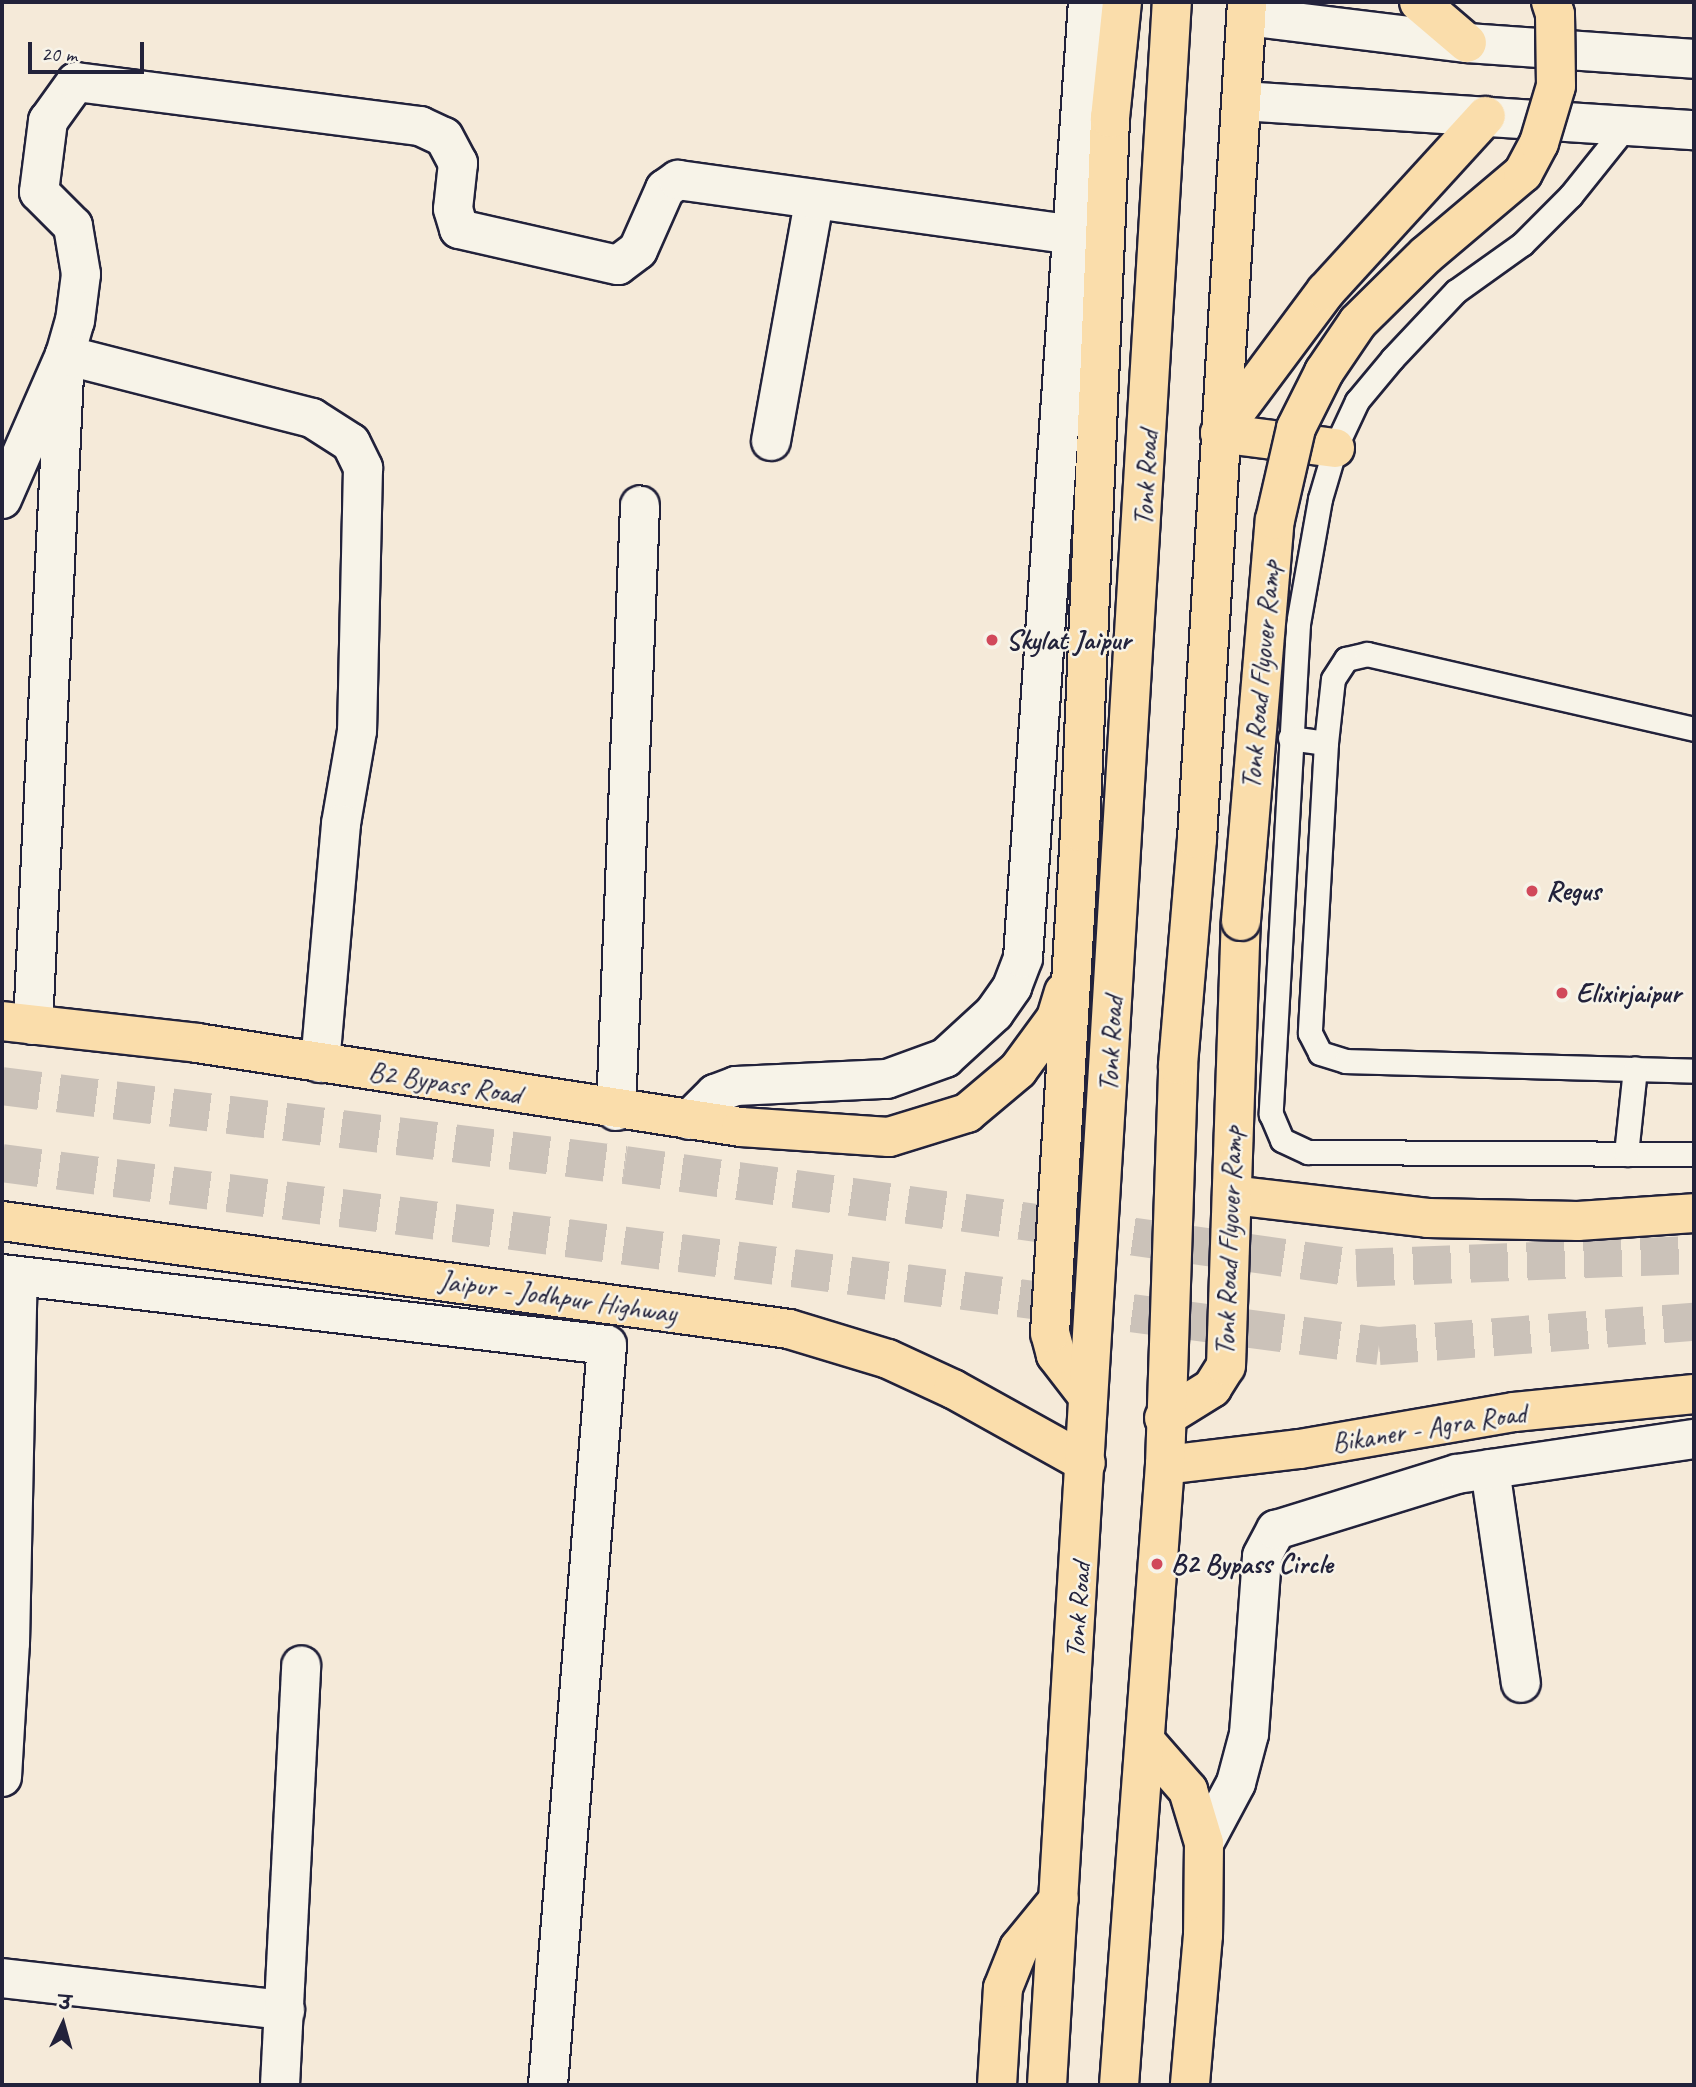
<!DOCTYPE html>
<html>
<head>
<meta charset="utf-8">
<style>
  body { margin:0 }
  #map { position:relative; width:1696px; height:2087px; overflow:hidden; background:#f5ead9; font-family:Caveat,"Playpen Sans Deva",sans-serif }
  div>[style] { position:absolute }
  .primary-tunnel>* { height:38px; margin-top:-19px; transform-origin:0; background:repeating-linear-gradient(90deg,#cbc2b9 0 38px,transparent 0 57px) }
  .roads { filter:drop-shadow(2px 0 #22223b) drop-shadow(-2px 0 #22223b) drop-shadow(0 2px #22223b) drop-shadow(0 -2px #22223b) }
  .service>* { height:23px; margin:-11.5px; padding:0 11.5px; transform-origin:11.5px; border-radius:11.5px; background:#f7f3e8 }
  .minor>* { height:38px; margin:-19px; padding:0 19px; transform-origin:19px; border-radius:19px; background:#f7f3e8 }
  .tertiary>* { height:38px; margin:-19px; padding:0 19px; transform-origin:19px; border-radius:19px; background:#f7f3e8 }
  .secondary>* { height:38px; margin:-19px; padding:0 19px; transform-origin:19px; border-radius:19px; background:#f7f3e8 }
  .primary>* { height:38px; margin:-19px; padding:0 19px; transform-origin:19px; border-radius:19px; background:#faddab }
  .bridges { filter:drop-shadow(2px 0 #22223b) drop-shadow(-2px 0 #22223b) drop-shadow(0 2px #22223b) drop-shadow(0 -2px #22223b) }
  .primary-bridge>* { height:38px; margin:-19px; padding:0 19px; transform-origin:19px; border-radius:19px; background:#faddab }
  .dots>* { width:19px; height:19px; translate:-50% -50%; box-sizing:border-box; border:4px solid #f7f3e8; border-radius:50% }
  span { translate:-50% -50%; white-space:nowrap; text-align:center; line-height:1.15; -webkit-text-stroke:5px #f7f3e8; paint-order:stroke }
  .street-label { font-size:28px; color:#22223b }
  .poi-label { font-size:28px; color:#22223b; font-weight:700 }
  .left { translate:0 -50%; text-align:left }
  .frame { position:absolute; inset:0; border:4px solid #22223b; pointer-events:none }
  .north { position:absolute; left:28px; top:1989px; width:70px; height:70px; -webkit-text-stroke:5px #f7f3e8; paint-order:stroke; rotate:5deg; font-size:19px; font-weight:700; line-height:28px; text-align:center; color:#22223b }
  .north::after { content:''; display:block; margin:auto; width:24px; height:32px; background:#22223b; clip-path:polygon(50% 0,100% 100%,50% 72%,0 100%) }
  .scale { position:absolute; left:28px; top:42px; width:116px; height:32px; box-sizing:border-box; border:4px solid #22223b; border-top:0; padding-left:9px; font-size:21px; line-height:24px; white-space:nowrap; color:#22223b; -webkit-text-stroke:5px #f7f3e8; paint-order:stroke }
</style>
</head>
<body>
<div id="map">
  <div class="primary-tunnel">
    <i style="left:2px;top:1086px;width:628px;rotate:7.23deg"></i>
    <i style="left:625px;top:1165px;width:738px;rotate:8.02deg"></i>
    <i style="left:1356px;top:1268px;width:338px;rotate:-2.2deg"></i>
    <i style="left:2px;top:1163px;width:1389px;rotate:7.57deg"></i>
    <i style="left:1379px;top:1346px;width:316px;rotate:-4.4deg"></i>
  </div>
  <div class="roads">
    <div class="service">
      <i style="left:1627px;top:125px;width:90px;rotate:128.7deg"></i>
      <i style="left:1571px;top:195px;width:69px;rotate:135deg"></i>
      <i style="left:1522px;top:244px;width:81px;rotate:144.5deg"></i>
      <i style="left:1456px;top:291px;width:93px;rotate:133.3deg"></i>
      <i style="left:1392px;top:359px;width:55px;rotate:129.8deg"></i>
      <i style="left:1357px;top:401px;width:52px;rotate:115.1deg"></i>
      <i style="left:1335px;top:448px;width:53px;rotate:106.4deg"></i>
      <i style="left:1320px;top:499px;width:127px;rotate:100deg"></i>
      <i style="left:1298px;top:624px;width:491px;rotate:93.2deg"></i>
      <i style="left:1271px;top:1114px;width:28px;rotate:67deg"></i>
      <i style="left:1282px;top:1140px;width:29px;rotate:25deg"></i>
      <i style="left:1308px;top:1152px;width:386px;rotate:0.3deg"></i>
      <i style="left:1290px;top:738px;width:36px;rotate:8deg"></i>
      <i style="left:1326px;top:743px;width:290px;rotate:93.2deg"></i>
      <i style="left:1310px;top:1033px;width:22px;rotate:63deg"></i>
      <i style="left:1320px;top:1053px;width:27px;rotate:17deg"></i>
      <i style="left:1346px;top:1061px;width:348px;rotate:1.6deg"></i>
      <i style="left:1326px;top:743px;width:64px;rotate:-83.8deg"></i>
      <i style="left:1333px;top:679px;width:24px;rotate:-57deg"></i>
      <i style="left:1346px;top:659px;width:22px;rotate:-13deg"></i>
      <i style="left:1367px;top:654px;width:335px;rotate:12.9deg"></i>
      <i style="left:1626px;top:1154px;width:86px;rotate:-84deg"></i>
    </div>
    <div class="minor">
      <i style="left:771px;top:441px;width:244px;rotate:-79.8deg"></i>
      <i style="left:2px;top:499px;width:157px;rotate:-66.4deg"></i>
      <i style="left:65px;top:355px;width:35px;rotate:-74deg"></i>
      <i style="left:75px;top:321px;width:47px;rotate:-82.7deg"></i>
      <i style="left:81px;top:274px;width:49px;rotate:-99.5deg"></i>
      <i style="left:73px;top:226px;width:48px;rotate:-135deg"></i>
      <i style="left:39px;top:192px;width:72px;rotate:-82.8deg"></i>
      <i style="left:48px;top:121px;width:48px;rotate:-54.3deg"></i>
      <i style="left:76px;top:82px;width:347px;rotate:7.3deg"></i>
      <i style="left:420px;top:126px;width:26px;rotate:25deg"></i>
      <i style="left:444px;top:137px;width:30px;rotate:62deg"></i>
      <i style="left:458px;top:163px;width:46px;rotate:96.2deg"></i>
      <i style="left:453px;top:209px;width:21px;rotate:73deg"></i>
      <i style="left:459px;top:229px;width:163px;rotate:12.8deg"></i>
      <i style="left:618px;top:265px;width:25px;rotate:-37deg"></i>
      <i style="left:638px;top:250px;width:67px;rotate:-66.1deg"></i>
      <i style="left:665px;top:189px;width:16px;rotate:-35deg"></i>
      <i style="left:678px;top:180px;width:400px;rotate:7.9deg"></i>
      <i style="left:33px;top:1025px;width:671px;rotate:-87.27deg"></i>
      <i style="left:65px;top:355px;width:255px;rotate:14.3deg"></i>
      <i style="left:312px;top:418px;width:46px;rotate:32.7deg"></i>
      <i style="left:351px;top:443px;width:28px;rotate:64deg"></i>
      <i style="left:363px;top:468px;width:263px;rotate:91.3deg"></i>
      <i style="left:357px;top:731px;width:94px;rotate:99.8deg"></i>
      <i style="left:341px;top:824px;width:240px;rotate:95deg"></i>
      <i style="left:616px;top:1111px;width:606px;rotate:-87.73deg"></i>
      <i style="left:2px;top:1274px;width:609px;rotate:6.69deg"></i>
      <i style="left:607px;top:1345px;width:742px;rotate:94.56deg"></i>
      <i style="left:1490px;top:1469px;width:216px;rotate:81.8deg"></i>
      <i style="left:2px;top:1777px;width:134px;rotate:-86.6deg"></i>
      <i style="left:10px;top:1643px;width:367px;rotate:-88.8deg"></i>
      <i style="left:2px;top:1978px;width:285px;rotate:6.5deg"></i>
      <i style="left:280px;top:2085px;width:420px;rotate:-87.1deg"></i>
    </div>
    <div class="tertiary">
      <i style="left:689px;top:1120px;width:37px;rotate:-45deg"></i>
      <i style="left:715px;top:1094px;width:22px;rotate:-21deg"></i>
      <i style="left:736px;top:1086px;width:151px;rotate:-2.7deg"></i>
      <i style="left:887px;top:1079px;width:62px;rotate:-19.9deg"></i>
      <i style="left:945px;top:1058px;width:67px;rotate:-42.6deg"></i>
      <i style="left:994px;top:1013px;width:32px;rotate:-55deg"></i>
      <i style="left:1012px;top:987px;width:31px;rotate:-69deg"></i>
      <i style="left:1023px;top:958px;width:958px;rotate:-86.11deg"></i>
      <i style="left:1204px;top:1843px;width:68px;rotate:-61.9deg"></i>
      <i style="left:1236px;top:1783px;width:51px;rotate:-75.1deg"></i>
      <i style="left:1249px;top:1734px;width:178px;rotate:-85.8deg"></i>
      <i style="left:1262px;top:1556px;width:30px;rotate:-62deg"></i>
      <i style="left:1276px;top:1530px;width:189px;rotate:-17.2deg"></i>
      <i style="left:1457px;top:1474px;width:240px;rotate:-8.4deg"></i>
    </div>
    <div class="secondary">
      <i style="left:1246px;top:16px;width:223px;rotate:7deg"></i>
      <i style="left:1467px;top:43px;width:228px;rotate:4deg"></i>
      <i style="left:1242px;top:101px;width:453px;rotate:3.7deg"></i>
    </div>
    <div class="primary">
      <i style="left:1419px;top:2px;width:63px;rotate:40.5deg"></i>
      <i style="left:1335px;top:448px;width:116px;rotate:-172.6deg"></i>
      <i style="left:1220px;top:433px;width:177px;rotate:-53.3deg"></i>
      <i style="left:1326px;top:291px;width:237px;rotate:-47.6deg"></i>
      <i style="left:2px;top:1021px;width:196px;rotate:6.4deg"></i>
      <i style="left:197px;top:1043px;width:550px;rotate:8.78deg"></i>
      <i style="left:741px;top:1127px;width:148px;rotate:3.9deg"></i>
      <i style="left:889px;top:1137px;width:82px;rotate:-17.1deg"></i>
      <i style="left:967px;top:1113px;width:67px;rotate:-40.1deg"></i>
      <i style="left:1018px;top:1070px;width:64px;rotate:-53.8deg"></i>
      <i style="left:1056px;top:1018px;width:27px;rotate:-73deg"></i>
      <i style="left:1232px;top:1195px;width:197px;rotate:6.7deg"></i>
      <i style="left:1428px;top:1218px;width:150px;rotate:1.1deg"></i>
      <i style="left:1578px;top:1221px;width:116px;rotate:-3.9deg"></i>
      <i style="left:2px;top:1221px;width:794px;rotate:7.81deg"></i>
      <i style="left:789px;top:1329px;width:103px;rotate:16.9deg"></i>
      <i style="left:888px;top:1359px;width:72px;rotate:24.8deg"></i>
      <i style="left:953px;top:1389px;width:152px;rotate:29.1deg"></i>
      <i style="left:1087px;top:1395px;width:51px;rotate:-127.8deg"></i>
      <i style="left:1056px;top:1355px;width:23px;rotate:-105deg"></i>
      <i style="left:1050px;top:1333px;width:502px;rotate:-86.57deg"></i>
      <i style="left:1080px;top:832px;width:715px;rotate:-87.59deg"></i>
      <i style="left:1110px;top:118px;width:117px;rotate:-84.1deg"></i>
      <i style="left:1164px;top:1418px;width:57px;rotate:-32deg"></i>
      <i style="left:1212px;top:1388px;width:26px;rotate:-58deg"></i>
      <i style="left:1226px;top:1366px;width:445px;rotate:-88.1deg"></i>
      <i style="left:1165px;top:1465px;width:136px;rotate:-6.8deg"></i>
      <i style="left:1300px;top:1449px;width:217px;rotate:-9.8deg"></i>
      <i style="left:1514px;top:1412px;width:181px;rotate:-5.7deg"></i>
      <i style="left:1146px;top:1742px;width:64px;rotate:48.8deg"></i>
      <i style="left:1188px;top:1790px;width:55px;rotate:73.2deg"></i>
      <i style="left:1204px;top:1843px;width:92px;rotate:90.6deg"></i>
      <i style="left:1203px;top:1935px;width:151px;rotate:95deg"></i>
      <i style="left:997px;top:2085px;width:97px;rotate:-86.5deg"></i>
      <i style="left:1003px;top:1988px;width:43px;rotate:-68.2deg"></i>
      <i style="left:1019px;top:1948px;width:63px;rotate:-50.8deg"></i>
      <i style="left:1047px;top:2085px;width:2087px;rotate:-86.57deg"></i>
      <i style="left:1119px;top:2085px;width:622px;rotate:-85.76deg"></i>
      <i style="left:1165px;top:1465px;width:400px;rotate:-88.1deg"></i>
      <i style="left:1178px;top:1065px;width:227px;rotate:-85.2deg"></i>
      <i style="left:1197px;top:839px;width:838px;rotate:-86.58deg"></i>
    </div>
  </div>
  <div class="bridges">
    <div class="primary-bridge">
      <i style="left:1241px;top:921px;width:402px;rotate:-85.2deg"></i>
      <i style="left:1275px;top:520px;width:94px;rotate:-77.1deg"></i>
      <i style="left:1296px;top:428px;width:63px;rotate:-63.4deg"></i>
      <i style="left:1324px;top:372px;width:60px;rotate:-55.8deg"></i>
      <i style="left:1358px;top:322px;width:95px;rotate:-44.6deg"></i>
      <i style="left:1426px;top:255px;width:127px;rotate:-40.2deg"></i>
      <i style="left:1523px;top:173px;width:34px;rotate:-62deg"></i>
      <i style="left:1539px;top:143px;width:59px;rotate:-73.4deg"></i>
      <i style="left:1556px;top:86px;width:72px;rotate:-90.8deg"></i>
      <i style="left:1555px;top:14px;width:13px;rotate:-108deg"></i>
    </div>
  </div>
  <div class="dots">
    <i style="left:992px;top:640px;background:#d1495b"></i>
    <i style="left:1532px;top:891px;background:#d1495b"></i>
    <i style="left:1562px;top:993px;background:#d1495b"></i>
    <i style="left:1157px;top:1564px;background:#d1495b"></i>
  </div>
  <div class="street-label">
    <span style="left:1146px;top:478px;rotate:-87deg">Tonk Road</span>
    <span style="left:1261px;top:675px;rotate:-85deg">Tonk Road Flyover Ramp</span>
    <span style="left:1111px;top:1044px;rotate:-87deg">Tonk Road</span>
    <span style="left:445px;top:1083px;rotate:9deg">B2 Bypass Road</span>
    <span style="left:1229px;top:1241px;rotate:-88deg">Tonk Road Flyover Ramp</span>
    <span style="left:558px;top:1297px;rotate:8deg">Jaipur - Jodhpur Highway</span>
    <span style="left:1429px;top:1428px;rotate:-9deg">Bikaner - Agra Road</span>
    <span style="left:1078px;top:1610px;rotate:-86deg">Tonk Road</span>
  </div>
  <div class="poi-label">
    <span class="left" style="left:1006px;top:640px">Skylat Jaipur</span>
    <span class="left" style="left:1546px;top:891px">Regus</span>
    <span class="left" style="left:1576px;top:993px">Elixirjaipur</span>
    <span class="left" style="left:1171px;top:1564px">B2 Bypass Circle</span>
  </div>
  <div class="frame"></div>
  <div class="north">उ</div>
  <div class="scale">20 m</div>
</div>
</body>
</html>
